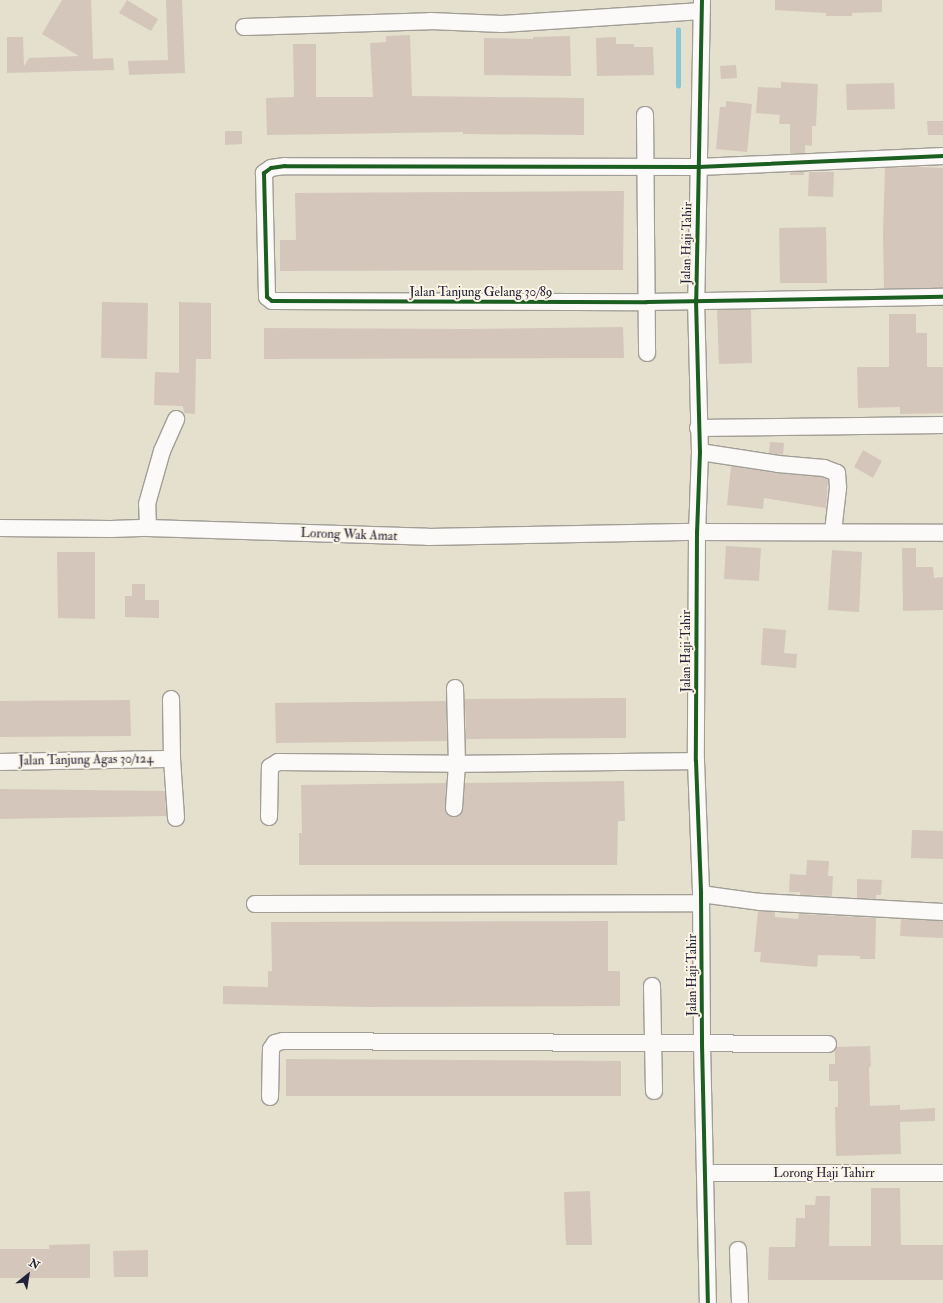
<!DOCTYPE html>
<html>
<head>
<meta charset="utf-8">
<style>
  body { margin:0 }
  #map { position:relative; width:943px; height:1303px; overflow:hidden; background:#e5dfce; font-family:"IM FELL Double Pica",serif }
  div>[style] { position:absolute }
  .stream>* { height:4.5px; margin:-2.25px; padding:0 2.25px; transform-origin:2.25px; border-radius:2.25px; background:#85c6d7 }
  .building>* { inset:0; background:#d4c6bb }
  .roads { filter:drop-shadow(1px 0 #a19e96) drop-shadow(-1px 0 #a19e96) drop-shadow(0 1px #a19e96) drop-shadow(0 -1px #a19e96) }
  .minor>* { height:16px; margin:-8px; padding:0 8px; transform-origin:8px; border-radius:8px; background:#fbfaf8 }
  .cycleway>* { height:4px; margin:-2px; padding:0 2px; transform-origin:2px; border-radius:2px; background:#1b5e20 }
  span { translate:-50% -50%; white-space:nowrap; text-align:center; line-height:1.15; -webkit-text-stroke:4px #fcf5e5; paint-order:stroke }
  .street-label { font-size:13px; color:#22223b }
  .north { position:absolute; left:8px; top:1255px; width:40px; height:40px; -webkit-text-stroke:3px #fcf5e5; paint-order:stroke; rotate:30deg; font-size:11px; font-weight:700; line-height:16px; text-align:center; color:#22223b }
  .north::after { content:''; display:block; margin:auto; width:14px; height:18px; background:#22223b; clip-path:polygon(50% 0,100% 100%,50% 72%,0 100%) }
</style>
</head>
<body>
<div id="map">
  <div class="stream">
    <i style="left:678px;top:86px;width:56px;rotate:-90deg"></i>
  </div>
  <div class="building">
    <i style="clip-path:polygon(62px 0,91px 0,93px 59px,113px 58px,114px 70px,7px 73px,7px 37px,23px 37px,24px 66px,29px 58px,79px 56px,42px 34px)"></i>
    <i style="clip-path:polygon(127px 0,158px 19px,151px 31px,119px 13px)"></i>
    <i style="clip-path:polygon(166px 0,182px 0,185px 73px,129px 75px,128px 61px,168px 60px)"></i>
    <i style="clip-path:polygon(775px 0,882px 0,882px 12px,852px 13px,852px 16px,826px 16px,826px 13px,775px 10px)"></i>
    <i style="clip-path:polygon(410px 35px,412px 96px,584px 98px,584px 135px,463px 134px,463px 132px,267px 135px,266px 98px,294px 97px,293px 44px,316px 44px,316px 97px,373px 97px,370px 43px,386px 42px,386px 36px)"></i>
    <i style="clip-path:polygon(570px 36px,571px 76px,484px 75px,484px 38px,533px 39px,533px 37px)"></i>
    <i style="clip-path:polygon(616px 37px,616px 44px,634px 44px,634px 47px,653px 47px,654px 75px,597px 76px,596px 38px)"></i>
    <i style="clip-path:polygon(736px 65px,737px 78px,721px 79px,720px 66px)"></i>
    <i style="clip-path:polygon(781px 82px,818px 84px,816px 126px,812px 126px,812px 146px,805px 145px,805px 153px,790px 153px,790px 124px,779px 124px,780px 115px,756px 113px,758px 87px,781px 88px)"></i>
    <i style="clip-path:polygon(894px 83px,895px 109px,847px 110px,846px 84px)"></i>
    <i style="clip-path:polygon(726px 101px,752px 104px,747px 152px,716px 149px,720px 107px,726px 107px)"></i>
    <i style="clip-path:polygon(927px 121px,943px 121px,943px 135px,928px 135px)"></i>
    <i style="clip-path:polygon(225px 131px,242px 131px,242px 144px,225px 145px)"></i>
    <i style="clip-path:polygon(919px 167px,943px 168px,943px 288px,884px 288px,883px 232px,885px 168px)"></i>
    <i style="clip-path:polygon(790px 172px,804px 172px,804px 175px,790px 175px)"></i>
    <i style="clip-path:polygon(809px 172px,834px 172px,833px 197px,808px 196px)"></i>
    <i style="clip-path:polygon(624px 191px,623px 270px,280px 271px,280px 240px,296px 240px,295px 193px)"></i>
    <i style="clip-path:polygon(826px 227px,827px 283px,780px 283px,779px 228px)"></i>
    <i style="clip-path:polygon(102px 302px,148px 303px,147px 359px,101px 358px)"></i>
    <i style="clip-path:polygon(179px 302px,211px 303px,211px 359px,196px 359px,195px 414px,184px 413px,183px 406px,154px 405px,155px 372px,179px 373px)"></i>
    <i style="clip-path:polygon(717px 310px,751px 310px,752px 363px,719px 364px)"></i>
    <i style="clip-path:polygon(889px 314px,916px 314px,916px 333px,927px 333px,927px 367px,943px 367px,943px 413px,900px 414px,900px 407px,858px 408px,857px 367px,889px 367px)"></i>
    <i style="clip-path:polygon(623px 327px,624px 358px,264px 359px,264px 328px,466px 329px)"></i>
    <i style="clip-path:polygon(770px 442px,784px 443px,783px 455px,769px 453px)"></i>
    <i style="clip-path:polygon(863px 450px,882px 461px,873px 478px,854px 467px)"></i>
    <i style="clip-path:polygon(731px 466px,777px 473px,822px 477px,828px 480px,826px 508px,764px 498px,763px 509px,727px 505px)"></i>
    <i style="clip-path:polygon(726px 546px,761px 548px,759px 581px,724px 579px)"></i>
    <i style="clip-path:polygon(902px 548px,916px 548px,916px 567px,933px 567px,934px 578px,943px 577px,943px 610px,903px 611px)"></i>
    <i style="clip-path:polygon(832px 550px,862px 552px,859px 612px,828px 610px)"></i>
    <i style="clip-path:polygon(57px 552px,95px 552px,95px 619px,58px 618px)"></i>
    <i style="clip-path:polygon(132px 584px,145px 584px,145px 600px,159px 600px,159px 618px,125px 617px,125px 596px,132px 596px)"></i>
    <i style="clip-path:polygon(763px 628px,786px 630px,784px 653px,797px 654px,796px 668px,761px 665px)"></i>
    <i style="clip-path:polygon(626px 698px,626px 738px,466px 739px,465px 699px)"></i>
    <i style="clip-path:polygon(130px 700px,131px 736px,0 737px,0 701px)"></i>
    <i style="clip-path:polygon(446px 701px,447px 741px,276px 743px,275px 703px)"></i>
    <i style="clip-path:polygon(624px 781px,625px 821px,618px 821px,617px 865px,299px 865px,299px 833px,302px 833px,301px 785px,446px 783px,445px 812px,449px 816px,454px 817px,459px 816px,463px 809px,465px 783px)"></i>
    <i style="clip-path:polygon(0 789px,165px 791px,166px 816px,0 819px)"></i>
    <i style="clip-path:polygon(912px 830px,943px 831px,943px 859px,911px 858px)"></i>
    <i style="clip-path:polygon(807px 860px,829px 861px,828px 876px,833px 876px,832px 896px,800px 895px,800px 892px,789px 892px,790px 874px,806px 875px)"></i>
    <i style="clip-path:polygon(857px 879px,882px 880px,881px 895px,876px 895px,876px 899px,857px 898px)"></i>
    <i style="clip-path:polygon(758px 911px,775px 912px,775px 917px,798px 919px,799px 914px,876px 918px,875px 959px,860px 959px,860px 956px,818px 955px,817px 967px,760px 962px,761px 952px,754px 952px)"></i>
    <i style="clip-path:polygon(901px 919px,943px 921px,943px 938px,900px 936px)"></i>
    <i style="clip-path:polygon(608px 921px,608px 971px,620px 971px,620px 1006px,367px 1007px,223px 1004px,223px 986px,268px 987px,268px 971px,272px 971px,271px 922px)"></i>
    <i style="clip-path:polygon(870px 1046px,871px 1066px,869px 1067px,870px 1106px,900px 1105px,900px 1110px,935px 1108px,935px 1121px,900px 1122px,901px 1154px,836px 1156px,835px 1107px,838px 1107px,838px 1081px,829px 1081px,829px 1064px,835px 1064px,835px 1050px,837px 1047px)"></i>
    <i style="clip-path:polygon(286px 1059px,621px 1061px,621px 1096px,286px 1096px)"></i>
    <i style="clip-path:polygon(871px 1188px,900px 1188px,901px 1245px,943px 1245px,943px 1280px,768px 1280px,769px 1247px,795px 1247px,796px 1218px,805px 1218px,805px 1205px,815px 1205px,816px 1196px,830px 1196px,829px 1246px,871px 1246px)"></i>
    <i style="clip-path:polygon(590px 1191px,592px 1245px,566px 1245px,564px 1192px)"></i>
    <i style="clip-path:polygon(90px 1244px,90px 1278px,0 1278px,0 1249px,49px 1249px,49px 1245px)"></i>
    <i style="clip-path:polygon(148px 1250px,148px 1277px,114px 1277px,113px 1251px)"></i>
  </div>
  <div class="roads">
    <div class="minor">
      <i style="left:702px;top:0;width:300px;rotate:91.1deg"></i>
      <i style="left:696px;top:300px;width:152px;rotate:88.5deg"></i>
      <i style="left:700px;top:452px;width:80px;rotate:92.1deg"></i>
      <i style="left:697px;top:532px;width:229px;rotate:90.3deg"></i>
      <i style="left:696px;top:761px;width:133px;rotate:87.8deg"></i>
      <i style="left:701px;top:894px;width:150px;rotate:89.6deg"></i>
      <i style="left:702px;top:1044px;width:259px;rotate:88.7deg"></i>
      <i style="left:244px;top:27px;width:186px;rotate:-1.8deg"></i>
      <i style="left:430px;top:21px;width:72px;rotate:2.4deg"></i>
      <i style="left:502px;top:24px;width:200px;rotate:-3.7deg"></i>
      <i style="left:645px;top:115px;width:238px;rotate:89.5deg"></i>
      <i style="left:943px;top:156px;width:245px;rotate:177.4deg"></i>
      <i style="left:698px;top:167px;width:413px;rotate:-179.9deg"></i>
      <i style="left:285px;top:166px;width:14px;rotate:172deg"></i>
      <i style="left:271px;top:168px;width:9px;rotate:144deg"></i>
      <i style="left:264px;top:173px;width:124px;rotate:88.6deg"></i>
      <i style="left:267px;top:297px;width:6px;rotate:39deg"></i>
      <i style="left:272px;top:301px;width:375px;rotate:0.2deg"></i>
      <i style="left:647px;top:302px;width:296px;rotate:-1deg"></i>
      <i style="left:698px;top:428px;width:245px;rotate:-0.7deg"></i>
      <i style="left:700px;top:452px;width:79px;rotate:8.7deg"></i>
      <i style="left:778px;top:464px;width:46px;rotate:5deg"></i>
      <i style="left:824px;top:468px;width:14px;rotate:21deg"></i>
      <i style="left:837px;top:473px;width:15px;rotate:86deg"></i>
      <i style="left:838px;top:488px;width:44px;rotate:96.5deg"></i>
      <i style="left:0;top:528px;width:111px;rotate:0.5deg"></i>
      <i style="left:111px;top:529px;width:37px;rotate:-2deg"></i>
      <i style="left:148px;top:528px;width:280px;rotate:1.8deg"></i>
      <i style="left:428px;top:537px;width:269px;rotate:-1.1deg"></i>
      <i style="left:697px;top:532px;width:246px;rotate:0.2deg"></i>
      <i style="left:148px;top:528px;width:24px;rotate:-92deg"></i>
      <i style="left:147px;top:504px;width:55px;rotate:-74.2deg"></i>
      <i style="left:162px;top:451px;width:35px;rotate:-66deg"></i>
      <i style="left:171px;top:699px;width:60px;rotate:89deg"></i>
      <i style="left:172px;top:759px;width:59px;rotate:86.1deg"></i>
      <i style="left:0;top:762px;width:172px;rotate:-1deg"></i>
      <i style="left:454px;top:808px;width:44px;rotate:-86.1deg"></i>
      <i style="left:457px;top:764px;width:76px;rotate:-91.5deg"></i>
      <i style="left:269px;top:817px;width:50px;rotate:-88.9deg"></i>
      <i style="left:270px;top:767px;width:9px;rotate:-32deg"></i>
      <i style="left:278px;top:762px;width:179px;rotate:0.6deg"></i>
      <i style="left:457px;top:764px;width:239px;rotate:-0.7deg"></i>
      <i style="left:701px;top:894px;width:60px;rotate:7.7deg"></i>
      <i style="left:760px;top:902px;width:183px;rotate:3.1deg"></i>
      <i style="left:255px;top:904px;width:446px;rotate:-0.1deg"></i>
      <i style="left:652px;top:986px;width:105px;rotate:88.9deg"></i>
      <i style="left:270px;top:1097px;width:48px;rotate:-88.8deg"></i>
      <i style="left:271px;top:1049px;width:7px;rotate:-56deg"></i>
      <i style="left:275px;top:1043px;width:8px;rotate:-14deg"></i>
      <i style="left:283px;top:1041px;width:545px;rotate:0.32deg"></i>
      <i style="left:706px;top:1173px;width:237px"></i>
      <i style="left:738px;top:1250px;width:53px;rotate:87.8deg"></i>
    </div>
  </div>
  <div class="cycleway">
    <i style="left:702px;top:0;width:300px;rotate:91.1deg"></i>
    <i style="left:696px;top:300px;width:152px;rotate:88.5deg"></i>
    <i style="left:700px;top:452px;width:80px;rotate:92.1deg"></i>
    <i style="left:697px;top:532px;width:229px;rotate:90.3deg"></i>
    <i style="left:696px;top:761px;width:133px;rotate:87.8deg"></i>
    <i style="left:701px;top:894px;width:150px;rotate:89.6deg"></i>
    <i style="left:702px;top:1044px;width:259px;rotate:88.7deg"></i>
    <i style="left:943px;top:156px;width:245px;rotate:177.4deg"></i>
    <i style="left:698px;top:167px;width:413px;rotate:-179.9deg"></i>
    <i style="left:285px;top:166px;width:14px;rotate:172deg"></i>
    <i style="left:271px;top:168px;width:9px;rotate:144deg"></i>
    <i style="left:264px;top:173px;width:124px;rotate:88.6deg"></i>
    <i style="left:267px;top:297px;width:6px;rotate:39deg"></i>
    <i style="left:272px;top:301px;width:375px;rotate:0.2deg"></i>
    <i style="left:647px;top:302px;width:296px;rotate:-1deg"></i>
  </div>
  <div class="street-label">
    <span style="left:687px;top:243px;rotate:-89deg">Jalan Haji Tahir</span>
    <span style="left:481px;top:292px">Jalan Tanjung Gelang 30/89</span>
    <span style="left:349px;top:535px;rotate:2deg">Lorong Wak Amat</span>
    <span style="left:686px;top:651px;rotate:-90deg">Jalan Haji Tahir</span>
    <span style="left:86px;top:760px;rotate:-1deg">Jalan Tanjung Agas 30/124</span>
    <span style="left:692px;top:975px;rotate:-90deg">Jalan Haji Tahir</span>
    <span style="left:824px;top:1173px">Lorong Haji Tahirr</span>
  </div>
  <div class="north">N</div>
</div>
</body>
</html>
